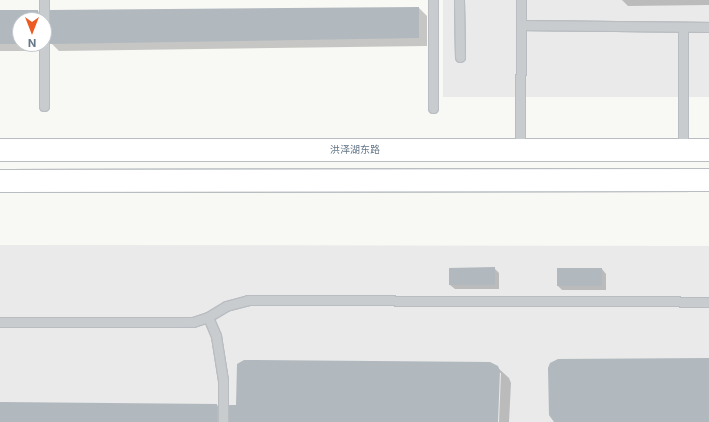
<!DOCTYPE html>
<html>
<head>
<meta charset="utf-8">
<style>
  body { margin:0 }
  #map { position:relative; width:709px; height:422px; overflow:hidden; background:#f8f8f5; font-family:Inter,"Noto Sans SC",sans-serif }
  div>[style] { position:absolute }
  .built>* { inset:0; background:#e9eae9 }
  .shadow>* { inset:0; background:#0003 }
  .building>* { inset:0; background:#b1b8be }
  .roads { filter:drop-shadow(1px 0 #b9bdc1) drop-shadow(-1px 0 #b9bdc1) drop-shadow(0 1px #b9bdc1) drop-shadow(0 -1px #b9bdc1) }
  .service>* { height:9px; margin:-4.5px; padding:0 4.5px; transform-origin:4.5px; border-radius:4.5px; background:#c8cccf }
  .primary>* { height:22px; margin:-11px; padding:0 11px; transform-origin:11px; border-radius:11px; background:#fff }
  span { translate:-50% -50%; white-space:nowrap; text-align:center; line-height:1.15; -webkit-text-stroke:4px #fff; paint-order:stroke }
  .street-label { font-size:10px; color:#678 }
  .north { position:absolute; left:12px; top:12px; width:40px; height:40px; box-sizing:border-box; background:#fff; border:1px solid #c2c9cf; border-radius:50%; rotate:180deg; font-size:11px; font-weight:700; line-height:16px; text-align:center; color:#678 }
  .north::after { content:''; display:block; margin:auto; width:14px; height:18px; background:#ec5b22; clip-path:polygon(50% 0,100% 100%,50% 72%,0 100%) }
</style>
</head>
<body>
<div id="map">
  <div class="built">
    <i style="clip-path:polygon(443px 0,709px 0,709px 97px,443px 97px)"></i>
    <i style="clip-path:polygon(0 245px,709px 246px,709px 422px,0 422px)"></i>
  </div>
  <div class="shadow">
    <i style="clip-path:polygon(622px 0,709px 0,709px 5px,628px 6px)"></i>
    <i style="clip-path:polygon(419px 8px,427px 16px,427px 46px,59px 51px,51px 43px)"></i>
    <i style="clip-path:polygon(evenodd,0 11px,38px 11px,45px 18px,45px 51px,0 51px,0 11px,20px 20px,44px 20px,44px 44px,20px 44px,20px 20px)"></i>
    <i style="clip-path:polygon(494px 268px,499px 273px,499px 289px,455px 289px,450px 285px)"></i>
    <i style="clip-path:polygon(602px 269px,606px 274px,606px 290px,562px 290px,558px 286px)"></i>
    <i style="clip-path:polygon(497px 367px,509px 378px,511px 383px,509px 422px,499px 422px,501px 373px,499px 373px,497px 422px,230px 422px,237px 406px)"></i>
    <i style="clip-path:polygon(0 403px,217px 405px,228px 417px,228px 422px,0 422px)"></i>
  </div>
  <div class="building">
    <i style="clip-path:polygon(419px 7px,419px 38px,50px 44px,50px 10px)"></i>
    <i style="clip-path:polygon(0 10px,38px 10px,38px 20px,20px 20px,20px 44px,38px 44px,0 44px)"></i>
    <i style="clip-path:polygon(495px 267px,495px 285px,449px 285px,449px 268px)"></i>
    <i style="clip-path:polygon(557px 268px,602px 268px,602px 286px,557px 286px)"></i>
    <i style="clip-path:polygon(709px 358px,709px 422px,554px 422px,549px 415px,548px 368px,550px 363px,558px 359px)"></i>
    <i style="clip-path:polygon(244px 360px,490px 362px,498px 366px,500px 371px,498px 422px,229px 422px,229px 405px,236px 405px,237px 364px)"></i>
    <i style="clip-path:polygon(0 402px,217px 404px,217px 422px,0 422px)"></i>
  </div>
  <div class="roads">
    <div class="service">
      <i style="left:433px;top:0;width:108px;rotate:90deg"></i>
      <i style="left:459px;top:0;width:57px;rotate:89deg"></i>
      <i style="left:521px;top:25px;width:188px;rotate:0.6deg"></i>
      <i style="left:683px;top:27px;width:123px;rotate:90deg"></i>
      <i style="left:44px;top:106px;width:106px;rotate:-90deg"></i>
      <i style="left:520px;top:149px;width:149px;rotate:-89.6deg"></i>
      <i style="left:208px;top:317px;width:21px;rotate:67deg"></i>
      <i style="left:216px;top:336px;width:45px;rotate:81deg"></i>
      <i style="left:223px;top:380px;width:42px;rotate:90deg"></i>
      <i style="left:0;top:322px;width:193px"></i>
      <i style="left:193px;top:322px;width:16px;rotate:-18deg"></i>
      <i style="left:208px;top:317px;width:21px;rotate:-31deg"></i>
      <i style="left:226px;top:306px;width:23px;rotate:-15deg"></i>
      <i style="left:248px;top:300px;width:461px;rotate:0.2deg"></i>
    </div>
    <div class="primary">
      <i style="left:0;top:150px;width:709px"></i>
      <i style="left:0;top:181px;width:709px;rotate:-0.08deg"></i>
    </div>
  </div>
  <div class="street-label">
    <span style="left:355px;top:150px">洪泽湖东路</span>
  </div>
  <div class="north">N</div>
</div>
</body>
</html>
